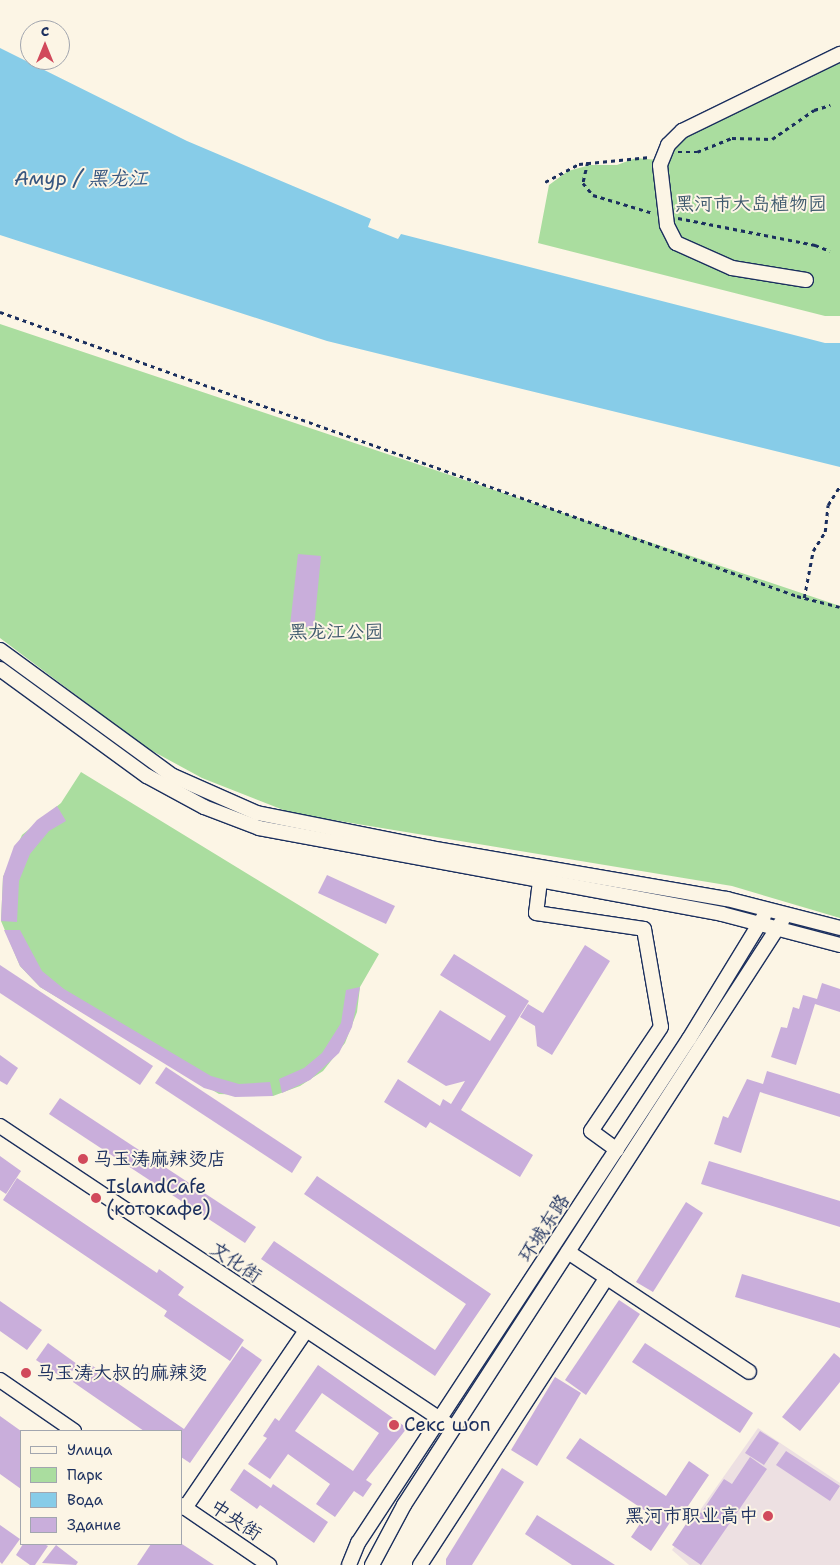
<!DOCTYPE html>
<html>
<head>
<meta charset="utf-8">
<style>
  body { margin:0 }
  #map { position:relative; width:840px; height:1565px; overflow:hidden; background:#fcf5e5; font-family:"Shantell Sans","LXGW WenKai TC",sans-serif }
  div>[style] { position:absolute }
  .built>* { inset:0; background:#ede0e2 }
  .green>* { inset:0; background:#aadd9f }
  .water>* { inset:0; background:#87cce8 }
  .building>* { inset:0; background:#c9aedb }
  .path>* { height:2.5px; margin-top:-1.25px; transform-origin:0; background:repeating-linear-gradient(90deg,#1b2f5e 0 4px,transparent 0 8px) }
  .roads { filter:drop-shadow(1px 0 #1b2f5e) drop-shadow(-1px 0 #1b2f5e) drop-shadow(0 1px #1b2f5e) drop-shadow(0 -1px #1b2f5e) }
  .minor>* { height:14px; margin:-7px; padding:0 7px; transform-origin:7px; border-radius:7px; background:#fcf5e5 }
  .dots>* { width:14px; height:14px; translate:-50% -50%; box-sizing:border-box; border:2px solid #fcf5e5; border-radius:50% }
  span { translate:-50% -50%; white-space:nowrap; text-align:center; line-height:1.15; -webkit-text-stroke:4px #fcf5e5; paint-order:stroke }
  .park-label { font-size:19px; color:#3f5a6e }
  .poi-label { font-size:19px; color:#1b2f5e }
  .left { translate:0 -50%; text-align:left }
  .right { translate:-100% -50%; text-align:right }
  .street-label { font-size:19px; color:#1b2f5e }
  .water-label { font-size:20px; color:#365680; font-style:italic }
  .legend { position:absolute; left:20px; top:1430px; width:162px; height:115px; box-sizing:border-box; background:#fcf5e5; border:1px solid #a2a6af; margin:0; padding:6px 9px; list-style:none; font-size:15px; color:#1b2f5e }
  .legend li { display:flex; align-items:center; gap:10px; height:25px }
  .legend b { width:25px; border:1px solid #a2a6af }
  .north { position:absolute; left:20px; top:20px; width:50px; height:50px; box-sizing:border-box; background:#fcf5e5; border:1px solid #a2a6af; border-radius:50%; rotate:0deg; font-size:14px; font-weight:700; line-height:20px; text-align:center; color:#1b2f5e }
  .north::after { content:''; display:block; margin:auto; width:18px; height:22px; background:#d1495b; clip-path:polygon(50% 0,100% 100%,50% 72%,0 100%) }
</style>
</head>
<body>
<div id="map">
  <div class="built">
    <i style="clip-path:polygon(758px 1428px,840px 1483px,840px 1565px,689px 1565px,672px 1550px)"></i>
  </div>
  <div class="green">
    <i style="clip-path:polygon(840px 62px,840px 316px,825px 316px,538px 243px,549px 185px,568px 171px,590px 165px,617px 165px,636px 158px,668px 161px,678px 143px,686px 137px)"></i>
    <i style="clip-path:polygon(0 324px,840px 606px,840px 918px,732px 886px,291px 813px,202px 778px,145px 747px,0 638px)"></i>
    <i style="clip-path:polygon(81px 772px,379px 954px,360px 987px,357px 1012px,345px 1043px,323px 1071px,300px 1086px,273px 1096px,219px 1094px,40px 987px,20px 966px,1px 921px,3px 877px,22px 835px,61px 803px)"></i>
  </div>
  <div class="water">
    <i style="clip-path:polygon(0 48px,187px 141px,371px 219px,368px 227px,398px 239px,401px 234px,825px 343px,840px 343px,840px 467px,327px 341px,0 235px)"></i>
  </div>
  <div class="building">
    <i style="clip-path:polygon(298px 554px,321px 556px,314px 628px,290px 626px)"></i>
    <i style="clip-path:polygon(57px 806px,66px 821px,49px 831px,30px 854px,19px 881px,17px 922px,1px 921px,3px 877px,14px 846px,37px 820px)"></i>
    <i style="clip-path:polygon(327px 875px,395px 906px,386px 924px,318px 893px)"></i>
    <i style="clip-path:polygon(4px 930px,20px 930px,42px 971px,64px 989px,211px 1076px,239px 1084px,270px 1082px,273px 1096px,235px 1097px,204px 1088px,40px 987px,20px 966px)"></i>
    <i style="clip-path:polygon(585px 945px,610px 961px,552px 1055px,537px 1046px,535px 1026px,520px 1017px,528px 1004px,543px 1013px)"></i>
    <i style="clip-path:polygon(454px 954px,529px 1001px,461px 1110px,533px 1155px,520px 1177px,430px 1122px,426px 1128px,384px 1102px,398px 1079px,440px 1106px,443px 1099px,451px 1104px,465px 1081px,446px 1086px,407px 1062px,440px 1010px,490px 1041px,506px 1016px,440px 975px)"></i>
    <i style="clip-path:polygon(0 965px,153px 1066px,140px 1085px,0 993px)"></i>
    <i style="clip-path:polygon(822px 983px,840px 989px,840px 1012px,815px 1004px,796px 1065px,771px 1057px,781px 1027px,787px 1028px,793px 1007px,799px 1009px,803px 995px,817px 999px)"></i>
    <i style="clip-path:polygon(360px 987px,352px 1027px,339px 1053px,310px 1080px,282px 1093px,279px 1079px,304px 1068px,322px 1053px,341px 1023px,346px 990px)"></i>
    <i style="clip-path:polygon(0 1055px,18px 1068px,7px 1085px,0 1081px)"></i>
    <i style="clip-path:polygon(166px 1067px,302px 1157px,292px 1173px,155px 1083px)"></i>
    <i style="clip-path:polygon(767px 1071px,840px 1094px,840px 1117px,760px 1092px,741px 1153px,714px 1144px,723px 1116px,728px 1118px,747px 1079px,763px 1084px)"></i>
    <i style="clip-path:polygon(60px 1098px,256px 1227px,245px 1243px,49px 1114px)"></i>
    <i style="clip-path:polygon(0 1156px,21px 1171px,6px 1194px,0 1190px)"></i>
    <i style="clip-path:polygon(709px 1161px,840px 1201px,840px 1227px,701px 1184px)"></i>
    <i style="clip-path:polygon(317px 1176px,491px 1294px,435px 1376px,261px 1259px,274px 1241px,435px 1350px,466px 1304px,304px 1194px)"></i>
    <i style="clip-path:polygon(17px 1178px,157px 1273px,159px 1269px,184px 1287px,178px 1295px,244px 1340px,230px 1361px,164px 1316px,167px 1311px,3px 1200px)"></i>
    <i style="clip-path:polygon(686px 1202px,703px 1213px,653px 1292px,636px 1282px)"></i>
    <i style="clip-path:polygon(742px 1274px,840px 1303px,840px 1328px,735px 1297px)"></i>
    <i style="clip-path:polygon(619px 1300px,640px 1314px,586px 1395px,565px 1380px)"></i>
    <i style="clip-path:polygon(0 1301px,42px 1330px,27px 1350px,0 1331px)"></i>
    <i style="clip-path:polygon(48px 1343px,77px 1364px,66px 1380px,36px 1360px)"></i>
    <i style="clip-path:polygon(645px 1343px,753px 1413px,740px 1433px,632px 1362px)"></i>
    <i style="clip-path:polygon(242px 1346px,262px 1360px,190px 1463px,181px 1457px,181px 1431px,144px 1431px,73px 1382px,87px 1362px,184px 1429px)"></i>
    <i style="clip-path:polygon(834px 1353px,840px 1358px,840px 1382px,800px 1431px,782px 1417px)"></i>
    <i style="clip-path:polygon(evenodd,318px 1365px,407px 1428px,366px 1480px,372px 1484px,363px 1497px,354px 1491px,335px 1517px,316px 1504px,330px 1484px,288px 1454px,270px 1479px,248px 1464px,267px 1438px,263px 1436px,275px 1418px,279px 1421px,318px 1365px,322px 1393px,379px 1433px,353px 1471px,295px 1431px,322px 1393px)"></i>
    <i style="clip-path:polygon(555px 1377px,581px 1393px,537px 1466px,511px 1450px)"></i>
    <i style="clip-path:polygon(0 1416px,21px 1431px,21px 1489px,0 1474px)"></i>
    <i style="clip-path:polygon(760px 1431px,779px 1443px,764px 1465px,745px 1453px)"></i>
    <i style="clip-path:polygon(580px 1438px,666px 1496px,689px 1461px,709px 1475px,686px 1509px,681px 1506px,651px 1551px,631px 1537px,644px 1518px,649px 1522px,653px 1516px,566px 1458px)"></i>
    <i style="clip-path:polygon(786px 1451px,840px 1486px,830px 1501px,776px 1465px)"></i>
    <i style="clip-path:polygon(750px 1457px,767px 1469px,701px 1565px,672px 1545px,696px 1509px,701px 1513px,724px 1479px,732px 1484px)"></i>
    <i style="clip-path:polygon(502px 1468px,524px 1482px,472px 1565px,446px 1565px,446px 1559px)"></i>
    <i style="clip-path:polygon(244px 1469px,271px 1488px,273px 1484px,328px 1522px,314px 1543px,260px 1505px,257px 1509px,230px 1490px)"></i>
    <i style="clip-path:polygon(537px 1515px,556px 1527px,615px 1565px,572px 1565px,525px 1534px)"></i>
    <i style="clip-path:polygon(0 1525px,20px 1539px,2px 1564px,0 1562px)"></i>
    <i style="clip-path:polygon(23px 1544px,44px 1544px,48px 1546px,35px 1565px,30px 1565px,16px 1555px)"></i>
    <i style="clip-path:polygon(151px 1544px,182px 1544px,214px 1565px,137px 1565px)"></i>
    <i style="clip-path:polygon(56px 1545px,78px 1562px,76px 1565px,42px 1563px)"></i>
  </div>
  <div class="path">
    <i style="left:678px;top:152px;width:19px"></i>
    <i style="left:697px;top:152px;width:38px;rotate:-22deg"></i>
    <i style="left:732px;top:138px;width:40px;rotate:1.4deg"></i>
    <i style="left:772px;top:139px;width:51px;rotate:-34.6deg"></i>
    <i style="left:814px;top:110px;width:17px;rotate:-17deg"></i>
    <i style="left:588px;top:162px;width:22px;rotate:103deg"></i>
    <i style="left:583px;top:183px;width:16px;rotate:50deg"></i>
    <i style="left:593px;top:195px;width:63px;rotate:16.7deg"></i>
    <i style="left:545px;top:182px;width:38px;rotate:-28deg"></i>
    <i style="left:579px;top:164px;width:71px;rotate:-5.6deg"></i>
    <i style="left:678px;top:218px;width:140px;rotate:11.1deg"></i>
    <i style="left:815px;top:245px;width:16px;rotate:22deg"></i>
    <i style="left:0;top:312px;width:846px;rotate:19.61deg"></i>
    <i style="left:797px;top:596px;width:44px;rotate:14.3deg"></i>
    <i style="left:804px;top:598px;width:48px;rotate:-79.2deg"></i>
    <i style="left:813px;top:551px;width:22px;rotate:-58deg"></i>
    <i style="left:825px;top:532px;width:27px;rotate:-84deg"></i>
    <i style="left:828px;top:505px;width:22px;rotate:-58deg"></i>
  </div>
  <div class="roads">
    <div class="minor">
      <i style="left:806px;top:280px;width:75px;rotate:-170.8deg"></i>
      <i style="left:732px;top:268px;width:61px;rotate:-155.9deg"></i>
      <i style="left:676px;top:243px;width:20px;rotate:-117deg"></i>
      <i style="left:667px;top:225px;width:60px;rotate:-96.7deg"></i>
      <i style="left:660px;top:165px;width:22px;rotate:-68deg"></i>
      <i style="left:668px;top:145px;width:20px;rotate:-45deg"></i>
      <i style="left:682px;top:131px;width:176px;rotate:-26deg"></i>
      <i style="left:0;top:650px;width:214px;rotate:36.1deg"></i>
      <i style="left:173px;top:776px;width:92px;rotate:23.8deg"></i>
      <i style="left:257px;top:813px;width:177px;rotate:11.4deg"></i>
      <i style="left:431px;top:848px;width:300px;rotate:9.8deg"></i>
      <i style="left:727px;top:899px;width:117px;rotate:14.4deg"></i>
      <i style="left:0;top:669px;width:182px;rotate:36.1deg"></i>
      <i style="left:147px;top:776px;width:65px;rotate:28.5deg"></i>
      <i style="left:204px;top:807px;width:59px;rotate:20.9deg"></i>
      <i style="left:259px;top:828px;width:471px;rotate:10.5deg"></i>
      <i style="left:722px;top:914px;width:122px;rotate:14.7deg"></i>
      <i style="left:540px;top:881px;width:32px;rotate:97deg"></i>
      <i style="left:536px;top:913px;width:109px;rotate:8.4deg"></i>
      <i style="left:644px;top:929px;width:99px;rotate:80.2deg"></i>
      <i style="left:661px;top:1027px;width:125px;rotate:123.9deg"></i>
      <i style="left:591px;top:1131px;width:32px;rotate:36deg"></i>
      <i style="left:0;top:1126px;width:539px;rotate:33.66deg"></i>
      <i style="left:568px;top:1252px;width:217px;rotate:33.5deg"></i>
      <i style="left:0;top:1380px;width:90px;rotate:34.6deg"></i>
      <i style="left:181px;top:1505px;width:107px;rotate:34.3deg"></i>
      <i style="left:185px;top:1508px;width:213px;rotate:-55.7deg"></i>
      <i style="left:349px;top:1565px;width:24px;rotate:-68deg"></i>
      <i style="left:358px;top:1543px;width:603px;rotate:-56.71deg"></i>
      <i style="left:689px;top:1039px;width:144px;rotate:-58.6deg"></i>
      <i style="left:372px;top:1565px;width:68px;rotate:-61.9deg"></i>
      <i style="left:404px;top:1505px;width:696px;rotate:-57.09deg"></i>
      <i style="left:420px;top:1565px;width:343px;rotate:-57deg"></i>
    </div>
  </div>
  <div class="dots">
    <i style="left:83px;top:1159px;background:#d1495b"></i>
    <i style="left:96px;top:1198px;background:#d1495b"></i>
    <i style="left:26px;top:1373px;background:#d1495b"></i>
    <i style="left:394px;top:1425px;background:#d1495b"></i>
    <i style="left:768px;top:1516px;background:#d1495b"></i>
  </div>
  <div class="park-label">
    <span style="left:751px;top:204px">黑河市大岛植物园</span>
    <span style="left:336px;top:632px">黑龙江公园</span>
  </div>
  <div class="poi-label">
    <span class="left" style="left:93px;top:1159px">马玉涛麻辣烫店</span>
    <span class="left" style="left:106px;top:1198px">IslandCafe<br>(котокафе)</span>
    <span class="left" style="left:36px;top:1373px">马玉涛大叔的麻辣烫</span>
    <span class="left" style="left:404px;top:1425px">Секс шоп</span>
    <span class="right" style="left:758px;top:1516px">黑河市职业高中</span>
  </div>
  <div class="street-label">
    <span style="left:544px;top:1228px;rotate:-57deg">环城东路</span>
    <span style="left:236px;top:1262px;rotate:34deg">文化街</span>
    <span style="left:236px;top:1520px;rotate:34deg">中央街</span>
  </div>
  <div class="water-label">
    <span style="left:81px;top:178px">Амур / 黑龙江</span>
  </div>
  <ul class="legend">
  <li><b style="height:6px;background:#fcf5e5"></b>Улица</li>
  <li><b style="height:14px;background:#aadd9f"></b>Парк</li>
  <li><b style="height:14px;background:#87cce8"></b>Вода</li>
  <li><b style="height:14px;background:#c9aedb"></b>Здание</li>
  </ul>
  <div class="north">С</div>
</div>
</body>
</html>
